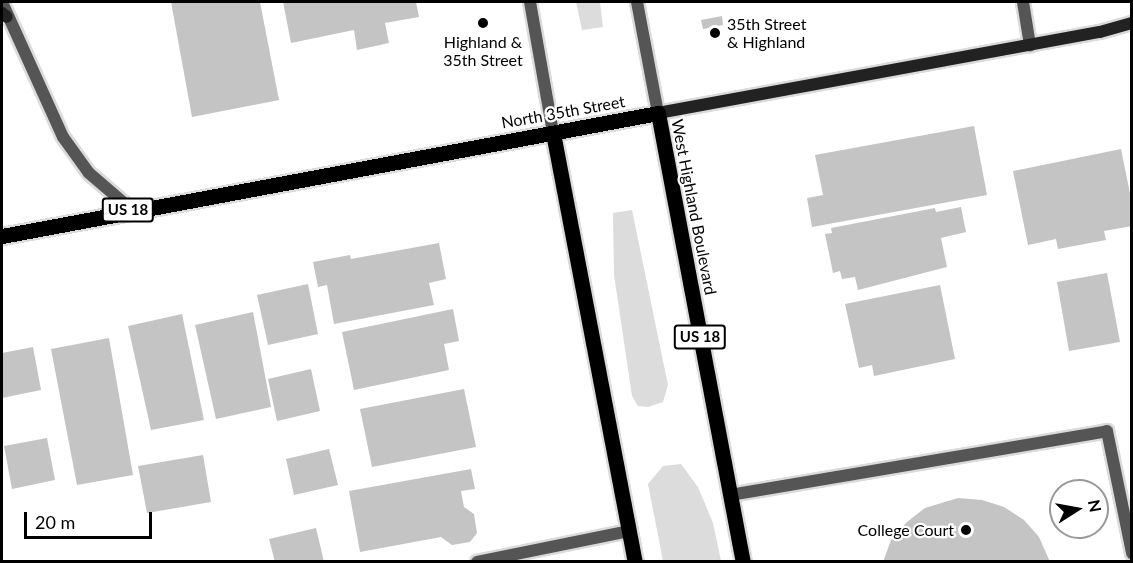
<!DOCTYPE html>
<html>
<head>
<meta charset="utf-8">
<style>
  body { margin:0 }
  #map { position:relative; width:1133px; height:563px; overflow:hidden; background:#fff; font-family:Lato,sans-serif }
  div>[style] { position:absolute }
  .green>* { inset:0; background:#dcdcdc }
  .building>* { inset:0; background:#c4c4c4 }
  .roads { filter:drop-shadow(2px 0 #dbdbdb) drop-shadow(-2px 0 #dbdbdb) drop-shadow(0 2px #dbdbdb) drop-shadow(0 -2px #dbdbdb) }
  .service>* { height:12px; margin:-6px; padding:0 6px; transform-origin:6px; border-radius:6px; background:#555 }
  .minor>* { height:12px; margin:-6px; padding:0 6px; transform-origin:6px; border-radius:6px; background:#555 }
  .tertiary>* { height:12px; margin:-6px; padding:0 6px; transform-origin:6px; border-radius:6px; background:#555 }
  .secondary>* { height:12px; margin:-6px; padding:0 6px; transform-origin:6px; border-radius:6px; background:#222 }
  .primary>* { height:15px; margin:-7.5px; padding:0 7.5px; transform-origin:7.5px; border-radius:7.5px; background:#000 }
  .dots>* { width:16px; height:16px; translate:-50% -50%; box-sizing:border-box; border:3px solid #fff; border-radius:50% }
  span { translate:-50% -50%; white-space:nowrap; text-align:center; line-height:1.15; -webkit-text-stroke:4.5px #fff; paint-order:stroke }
  .shield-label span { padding:2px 4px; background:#fff; border:2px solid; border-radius:4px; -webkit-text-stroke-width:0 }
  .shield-label { font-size:15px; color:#000; font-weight:700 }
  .poi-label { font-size:16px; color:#000 }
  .left { translate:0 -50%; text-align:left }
  .right { translate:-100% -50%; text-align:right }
  .street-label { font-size:16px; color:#000 }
  .frame { position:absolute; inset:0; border:3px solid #000; pointer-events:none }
  .north { position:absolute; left:1049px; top:479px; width:60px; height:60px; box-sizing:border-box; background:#fff; border:2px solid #999; border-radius:50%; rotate:79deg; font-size:16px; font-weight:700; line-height:24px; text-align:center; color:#000 }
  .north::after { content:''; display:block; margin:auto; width:21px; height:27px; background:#000; clip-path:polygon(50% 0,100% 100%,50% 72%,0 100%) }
  .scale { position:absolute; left:24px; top:512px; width:128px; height:27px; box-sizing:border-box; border:3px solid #000; border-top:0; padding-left:8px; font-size:18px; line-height:21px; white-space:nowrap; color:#000; -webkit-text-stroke:4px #fff; paint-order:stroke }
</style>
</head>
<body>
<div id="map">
  <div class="green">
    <i style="clip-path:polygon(576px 2px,600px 2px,603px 27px,582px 30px)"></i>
    <i style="clip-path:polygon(632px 210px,668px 385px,663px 402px,648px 407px,638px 406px,632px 396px,614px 275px,613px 213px)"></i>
    <i style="clip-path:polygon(681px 464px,698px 487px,713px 523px,721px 561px,663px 561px,648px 484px,663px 466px)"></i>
  </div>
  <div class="building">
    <i style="clip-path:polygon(171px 2px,260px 2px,279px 100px,192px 117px)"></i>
    <i style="clip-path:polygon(283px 2px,416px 2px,419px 17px,385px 23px,389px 43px,357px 50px,354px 30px,291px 43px)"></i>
    <i style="clip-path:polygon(722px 16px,723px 25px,703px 29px,701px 20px)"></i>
    <i style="clip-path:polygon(974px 126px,987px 195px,812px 227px,807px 198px,823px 195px,815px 155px)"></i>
    <i style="clip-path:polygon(1121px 149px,1132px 203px,1132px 226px,1104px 231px,1106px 240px,1058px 249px,1056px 239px,1028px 245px,1013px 171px)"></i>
    <i style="clip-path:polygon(961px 207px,966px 232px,941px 238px,947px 267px,858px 290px,855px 277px,842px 279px,840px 271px,833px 273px,825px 234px,832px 233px,831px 228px,935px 208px,936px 212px)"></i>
    <i style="clip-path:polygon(439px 243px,446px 279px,429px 283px,434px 305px,334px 324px,327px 285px,318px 287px,313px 262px,350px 255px,351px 259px)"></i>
    <i style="clip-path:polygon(1107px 273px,1120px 342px,1069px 351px,1057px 282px)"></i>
    <i style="clip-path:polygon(308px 284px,318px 334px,268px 345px,257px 295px)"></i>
    <i style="clip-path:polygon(940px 285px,955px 359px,874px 376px,872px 365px,859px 368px,845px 304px)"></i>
    <i style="clip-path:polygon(453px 309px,459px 341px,444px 344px,449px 370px,354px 390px,342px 332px)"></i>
    <i style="clip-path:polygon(253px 312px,271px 407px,216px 419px,195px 325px)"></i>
    <i style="clip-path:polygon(182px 314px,204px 420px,151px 430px,128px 326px)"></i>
    <i style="clip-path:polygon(109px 338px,133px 475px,77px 485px,51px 349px)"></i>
    <i style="clip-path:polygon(33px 347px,41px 390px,2px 398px,2px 353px)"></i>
    <i style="clip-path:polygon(311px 369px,320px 411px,277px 421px,268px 379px)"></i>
    <i style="clip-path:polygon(464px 389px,476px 447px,372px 467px,360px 409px)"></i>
    <i style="clip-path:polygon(47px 438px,55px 480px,12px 489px,4px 446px)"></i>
    <i style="clip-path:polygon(329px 449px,338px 485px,294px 495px,286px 459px)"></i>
    <i style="clip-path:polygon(203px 455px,211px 502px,147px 513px,138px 466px)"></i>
    <i style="clip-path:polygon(471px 469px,475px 489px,461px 491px,464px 507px,474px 514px,477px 533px,470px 542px,452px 545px,441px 537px,360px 552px,349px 491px)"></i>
    <i style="clip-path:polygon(958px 498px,982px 500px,1004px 507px,1024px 520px,1039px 537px,1050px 562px,883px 562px,891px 540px,907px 522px,925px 508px)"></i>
    <i style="clip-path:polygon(316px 528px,324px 562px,275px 562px,269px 539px)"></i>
  </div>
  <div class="roads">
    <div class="service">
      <i style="left:1023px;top:2px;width:44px;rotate:80.8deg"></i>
      <i style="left:730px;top:495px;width:382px;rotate:-9.6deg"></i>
      <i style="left:1107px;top:431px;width:125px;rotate:78.4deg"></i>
      <i style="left:477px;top:562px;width:155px;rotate:-11.5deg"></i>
    </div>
    <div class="minor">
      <i style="left:2px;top:2px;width:148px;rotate:65.7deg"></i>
      <i style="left:63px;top:137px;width:44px;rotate:54.2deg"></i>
      <i style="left:89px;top:173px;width:55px;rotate:40.6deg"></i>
    </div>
    <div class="tertiary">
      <i style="left:530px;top:2px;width:133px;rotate:80deg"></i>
      <i style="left:637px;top:2px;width:113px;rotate:79.3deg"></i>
    </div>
    <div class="secondary">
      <i style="left:2px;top:13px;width:6px;rotate:39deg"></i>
      <i style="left:658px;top:113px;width:449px;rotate:-10.4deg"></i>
      <i style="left:1100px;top:32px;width:33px;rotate:-16deg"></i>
    </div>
    <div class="primary">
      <i style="left:553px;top:133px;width:437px;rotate:79.2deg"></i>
      <i style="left:2px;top:236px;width:667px;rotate:-10.62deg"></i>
      <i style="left:658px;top:113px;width:457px;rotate:79.3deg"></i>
    </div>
  </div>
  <div class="dots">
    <i style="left:483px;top:23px;background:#000"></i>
    <i style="left:715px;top:33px;background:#000"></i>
    <i style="left:966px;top:530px;background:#000"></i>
  </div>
  <div class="shield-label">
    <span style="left:128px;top:210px">US 18</span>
    <span style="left:700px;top:337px">US 18</span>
  </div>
  <div class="poi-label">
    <span class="left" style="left:727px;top:33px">35th Street<br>&amp; Highland</span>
    <span style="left:483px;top:51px">Highland &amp;<br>35th Street</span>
    <span class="right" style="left:954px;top:530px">College Court</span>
  </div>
  <div class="street-label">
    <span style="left:563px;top:112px;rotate:-10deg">North 35th Street</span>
    <span style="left:694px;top:207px;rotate:79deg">West Highland Boulevard</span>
  </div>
  <div class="frame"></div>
  <div class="north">N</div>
  <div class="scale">20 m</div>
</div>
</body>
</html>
